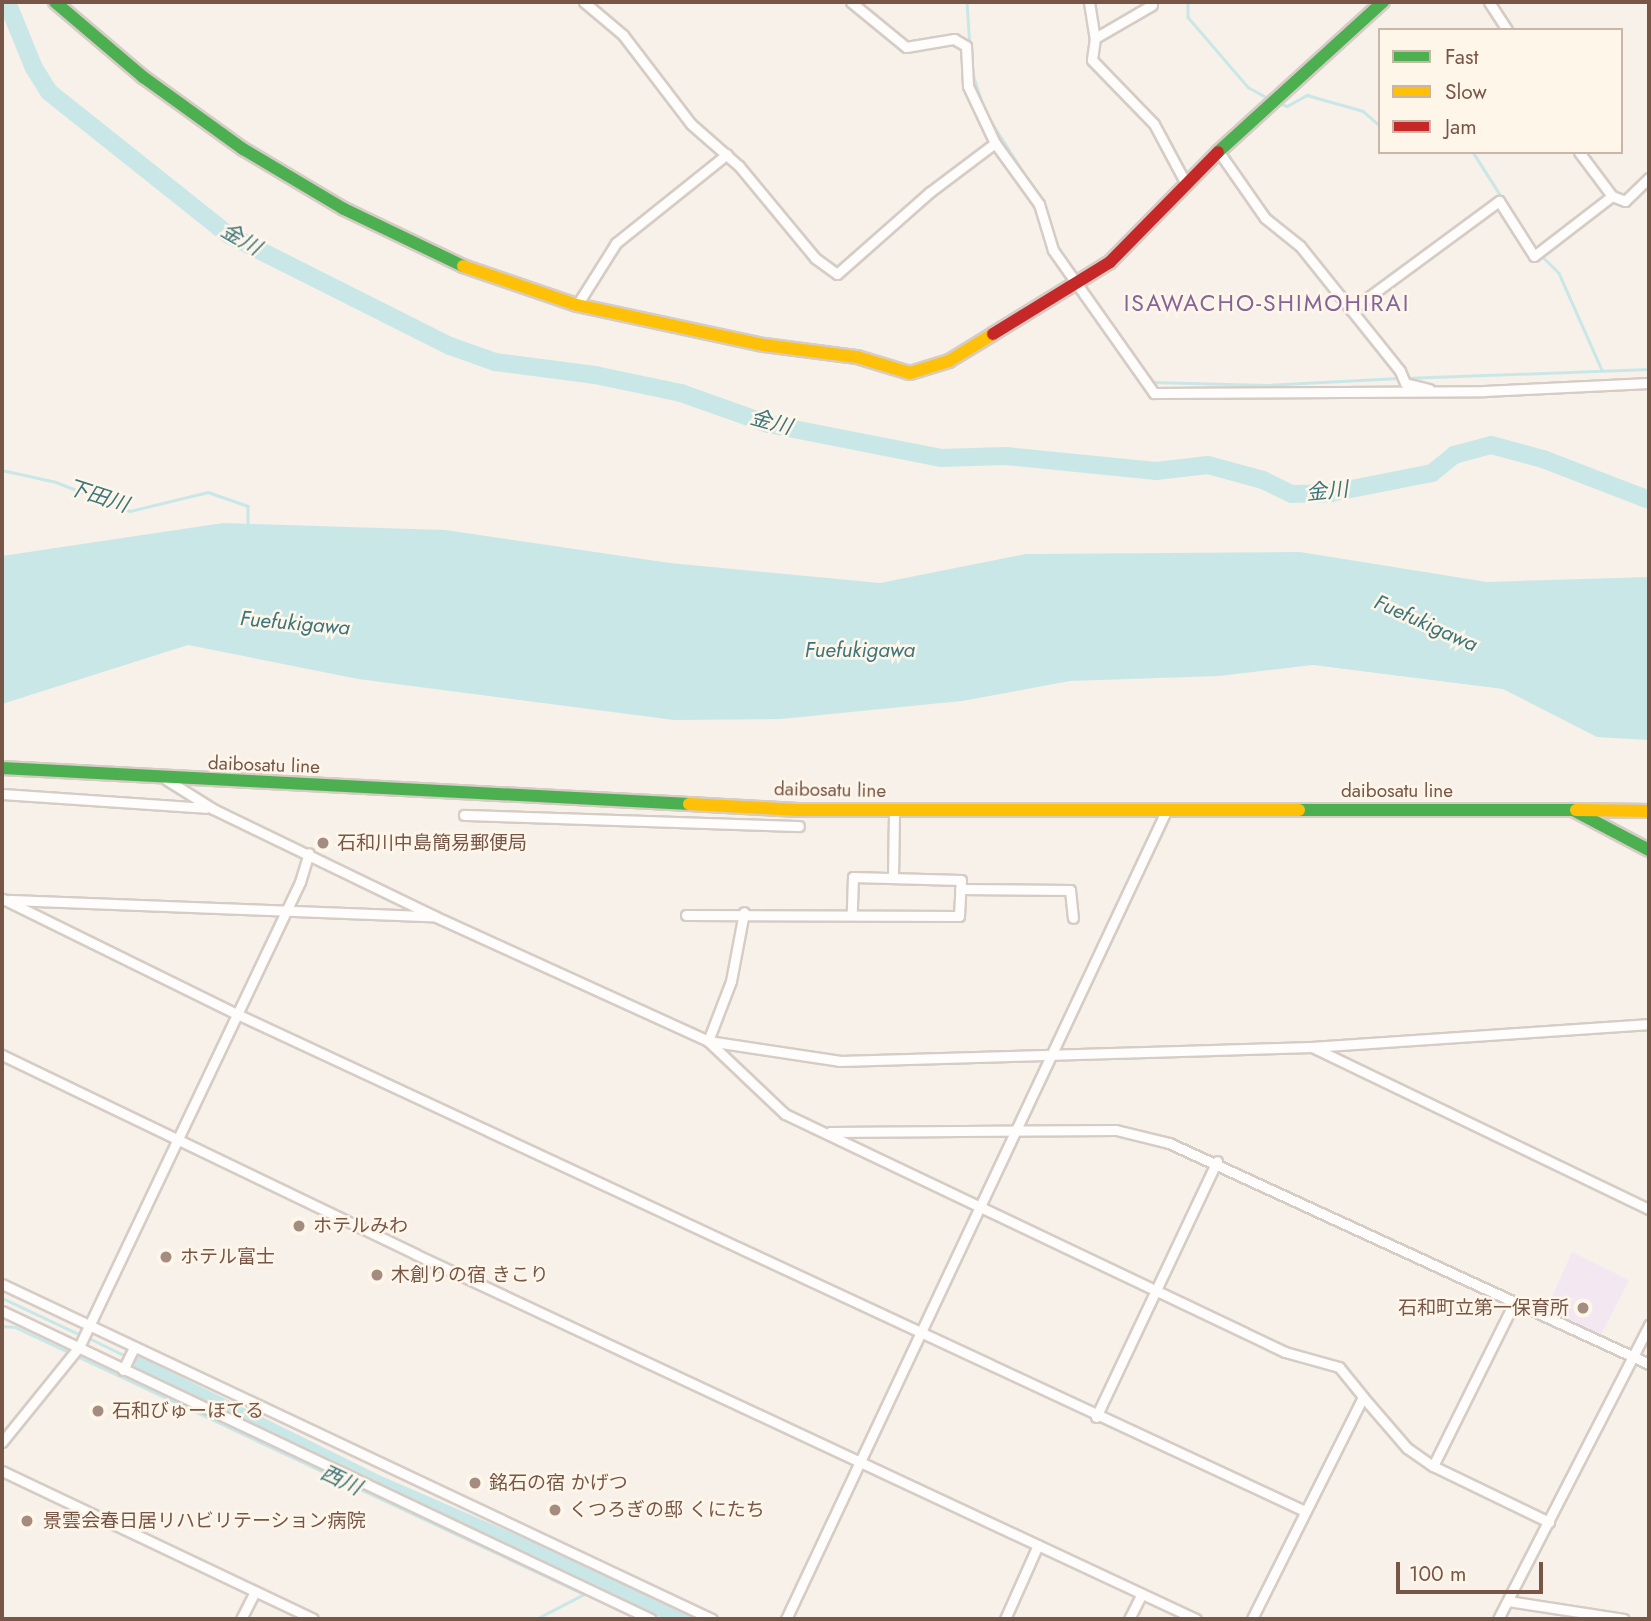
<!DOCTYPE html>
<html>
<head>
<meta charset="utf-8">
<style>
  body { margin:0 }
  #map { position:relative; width:1651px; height:1621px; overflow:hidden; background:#f7f1e9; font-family:Jost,"Noto Sans JP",sans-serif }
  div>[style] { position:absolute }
  .education>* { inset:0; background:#f3e8f2 }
  .water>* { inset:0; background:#cae7e8 }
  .stream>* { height:2.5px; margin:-1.25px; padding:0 1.25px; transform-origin:1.25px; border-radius:1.25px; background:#cae7e8 }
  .river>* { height:18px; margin:-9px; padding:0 9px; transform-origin:9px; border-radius:9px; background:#cae7e8 }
  .roads { filter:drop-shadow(2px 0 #d6ccc6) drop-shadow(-2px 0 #d6ccc6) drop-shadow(0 2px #d6ccc6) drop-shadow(0 -2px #d6ccc6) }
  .street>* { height:9px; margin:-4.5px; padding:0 4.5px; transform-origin:4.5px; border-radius:4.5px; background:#fefdfc }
  .fast>* { height:12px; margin:-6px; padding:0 6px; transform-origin:6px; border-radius:6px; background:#4caf50 }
  .slow>* { height:12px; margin:-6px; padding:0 6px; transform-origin:6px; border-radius:6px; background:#ffc107 }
  .jam>* { height:12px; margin:-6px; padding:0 6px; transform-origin:6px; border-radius:6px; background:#c62828 }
  .dots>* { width:19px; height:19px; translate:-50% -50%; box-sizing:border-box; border:4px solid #fff6ea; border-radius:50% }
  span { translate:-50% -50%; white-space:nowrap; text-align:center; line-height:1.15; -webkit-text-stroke:5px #fff6ea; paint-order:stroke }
  .street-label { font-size:19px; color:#775648 }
  .poi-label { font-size:19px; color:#775648 }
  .left { translate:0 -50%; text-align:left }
  .right { translate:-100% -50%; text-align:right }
  .water-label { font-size:21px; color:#3b757d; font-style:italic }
  .quarter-label { font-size:23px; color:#85639b; letter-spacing:2px }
  .frame { position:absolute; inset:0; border:4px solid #775648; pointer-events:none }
  .legend { position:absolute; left:1378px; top:28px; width:245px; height:126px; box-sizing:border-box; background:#fff6ea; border:2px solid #c9b6a9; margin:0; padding:9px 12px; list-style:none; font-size:21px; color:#775648 }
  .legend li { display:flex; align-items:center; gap:14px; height:35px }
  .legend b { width:35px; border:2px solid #c9b6a9 }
  .scale { position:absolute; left:1396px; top:1562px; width:147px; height:32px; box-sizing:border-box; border:4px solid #775648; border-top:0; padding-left:9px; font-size:21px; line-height:24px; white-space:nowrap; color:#775648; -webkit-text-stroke:5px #fff6ea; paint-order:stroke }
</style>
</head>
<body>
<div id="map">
  <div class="education">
    <i style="clip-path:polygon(1572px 1252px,1629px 1280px,1600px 1337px,1546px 1310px)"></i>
  </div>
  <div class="water">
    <i style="clip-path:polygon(223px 523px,445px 530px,670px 563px,880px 583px,1026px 554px,1300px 552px,1487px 582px,1649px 577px,1649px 740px,1597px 737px,1503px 689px,1313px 665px,1219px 676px,1070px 681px,962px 701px,781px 719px,674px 720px,358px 679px,188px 645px,2px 704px,2px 556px)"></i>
    <i style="clip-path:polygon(133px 1353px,379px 1475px,570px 1558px,696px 1619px,664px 1619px,371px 1483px,127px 1366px)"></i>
  </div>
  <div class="stream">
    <i style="left:967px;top:2px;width:45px;rotate:86.2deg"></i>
    <i style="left:1188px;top:2px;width:15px;rotate:90deg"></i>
    <i style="left:1188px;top:17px;width:92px;rotate:49.4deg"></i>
    <i style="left:1248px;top:87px;width:23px;rotate:29deg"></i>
    <i style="left:972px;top:71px;width:43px;rotate:72.4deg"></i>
    <i style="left:985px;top:112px;width:97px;rotate:57.6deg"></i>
    <i style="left:1277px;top:102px;width:11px;rotate:22deg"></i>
    <i style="left:1287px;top:106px;width:23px;rotate:-29deg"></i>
    <i style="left:1307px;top:95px;width:58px;rotate:15.9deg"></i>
    <i style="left:1363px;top:111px;width:23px;rotate:41deg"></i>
    <i style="left:1473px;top:152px;width:114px;rotate:57.6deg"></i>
    <i style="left:1534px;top:248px;width:35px;rotate:45deg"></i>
    <i style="left:1559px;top:273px;width:106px;rotate:66.1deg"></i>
    <i style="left:1053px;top:236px;width:15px;rotate:70deg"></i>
    <i style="left:1130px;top:352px;width:38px;rotate:53deg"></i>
    <i style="left:1153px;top:382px;width:112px;rotate:1.5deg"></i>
    <i style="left:1265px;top:385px;width:134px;rotate:-3deg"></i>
    <i style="left:1405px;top:378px;width:244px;rotate:-2.1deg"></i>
    <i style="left:2px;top:470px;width:55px;rotate:12.5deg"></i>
    <i style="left:56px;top:482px;width:79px;rotate:21.4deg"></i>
    <i style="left:130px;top:511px;width:80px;rotate:-13.7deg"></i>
    <i style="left:208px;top:492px;width:42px;rotate:19.3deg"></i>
    <i style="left:248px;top:506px;width:19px;rotate:90deg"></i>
    <i style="left:2px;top:1298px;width:87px;rotate:25.1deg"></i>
    <i style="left:2px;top:1326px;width:13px;rotate:4deg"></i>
    <i style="left:15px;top:1327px;width:62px;rotate:24.9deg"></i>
    <i style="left:87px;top:1337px;width:43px;rotate:26deg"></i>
    <i style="left:77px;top:1356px;width:560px;rotate:25.15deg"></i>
    <i style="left:536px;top:1619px;width:54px;rotate:-27.5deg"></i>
  </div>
  <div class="river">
    <i style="left:7px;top:2px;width:71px;rotate:67.8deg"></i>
    <i style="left:34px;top:68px;width:28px;rotate:58deg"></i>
    <i style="left:49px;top:92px;width:230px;rotate:38.5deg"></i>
    <i style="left:229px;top:235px;width:247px;rotate:26.7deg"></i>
    <i style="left:450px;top:346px;width:48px;rotate:19.6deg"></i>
    <i style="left:495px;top:362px;width:101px;rotate:7.4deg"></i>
    <i style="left:595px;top:375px;width:88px;rotate:11.8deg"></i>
    <i style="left:681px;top:393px;width:92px;rotate:19.6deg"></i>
    <i style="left:768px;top:424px;width:176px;rotate:11.1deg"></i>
    <i style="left:941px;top:458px;width:65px;rotate:-1.8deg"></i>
    <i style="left:1006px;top:456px;width:151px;rotate:5.7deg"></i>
    <i style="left:1156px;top:471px;width:52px;rotate:-6.6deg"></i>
    <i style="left:1208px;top:465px;width:57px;rotate:15.3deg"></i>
    <i style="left:1263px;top:480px;width:32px;rotate:26deg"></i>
    <i style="left:1292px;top:494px;width:39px;rotate:-1deg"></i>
    <i style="left:1331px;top:493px;width:103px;rotate:-11.2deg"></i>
    <i style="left:1432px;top:473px;width:28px;rotate:-39deg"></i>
    <i style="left:1454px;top:455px;width:38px;rotate:-15deg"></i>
    <i style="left:1491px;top:445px;width:54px;rotate:15.1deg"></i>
    <i style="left:1543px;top:459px;width:114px;rotate:21.1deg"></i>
  </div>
  <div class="roads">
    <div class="street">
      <i style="left:584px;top:2px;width:51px;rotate:40.2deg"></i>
      <i style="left:623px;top:35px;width:112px;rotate:52.6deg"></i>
      <i style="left:691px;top:124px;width:64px;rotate:41.2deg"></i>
      <i style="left:739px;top:166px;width:119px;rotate:50.4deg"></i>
      <i style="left:815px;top:258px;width:27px;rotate:36deg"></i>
      <i style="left:837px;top:274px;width:124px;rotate:-41.4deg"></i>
      <i style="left:930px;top:192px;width:81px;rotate:-37deg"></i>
      <i style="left:851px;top:2px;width:71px;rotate:39.3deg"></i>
      <i style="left:906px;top:47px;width:49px;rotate:-9.5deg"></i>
      <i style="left:954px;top:39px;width:14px;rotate:30deg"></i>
      <i style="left:966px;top:46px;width:40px;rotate:87.1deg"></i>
      <i style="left:968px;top:86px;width:63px;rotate:64.7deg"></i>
      <i style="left:995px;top:143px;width:75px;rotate:54.2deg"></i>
      <i style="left:1039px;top:204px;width:48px;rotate:73.1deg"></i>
      <i style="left:1053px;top:250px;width:175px;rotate:54.8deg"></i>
      <i style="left:1154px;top:393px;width:330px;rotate:-0.3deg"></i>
      <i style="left:1484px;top:391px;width:165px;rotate:-2.8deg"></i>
      <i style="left:1089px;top:2px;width:36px;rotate:81deg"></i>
      <i style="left:1489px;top:2px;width:33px;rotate:57deg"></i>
      <i style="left:1152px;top:5px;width:66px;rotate:149.9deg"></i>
      <i style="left:1095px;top:38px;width:22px;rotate:98deg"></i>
      <i style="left:1092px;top:60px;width:89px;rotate:45.9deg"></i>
      <i style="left:1154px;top:124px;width:68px;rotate:61.9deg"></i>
      <i style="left:1219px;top:152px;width:80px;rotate:55.1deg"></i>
      <i style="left:1265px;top:218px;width:45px;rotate:38.7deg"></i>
      <i style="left:1300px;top:246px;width:160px;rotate:51.3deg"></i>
      <i style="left:1400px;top:371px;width:13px;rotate:67deg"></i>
      <i style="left:1405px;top:383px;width:25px;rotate:14deg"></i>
      <i style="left:1579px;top:152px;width:55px;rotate:53.1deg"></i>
      <i style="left:1612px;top:196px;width:14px;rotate:21deg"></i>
      <i style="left:1625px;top:201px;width:33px;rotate:-44deg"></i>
      <i style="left:577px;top:305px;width:73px;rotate:-57.8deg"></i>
      <i style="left:616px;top:243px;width:142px;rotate:-38.7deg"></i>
      <i style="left:1351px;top:310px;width:184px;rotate:-36.4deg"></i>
      <i style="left:1499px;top:201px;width:65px;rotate:57.5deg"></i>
      <i style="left:1534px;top:256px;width:98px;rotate:-37.6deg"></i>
      <i style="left:167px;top:780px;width:54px;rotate:32.2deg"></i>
      <i style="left:213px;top:809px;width:246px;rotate:25.8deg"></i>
      <i style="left:434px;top:916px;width:301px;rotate:24.5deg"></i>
      <i style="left:708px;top:1041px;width:134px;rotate:8.6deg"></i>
      <i style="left:840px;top:1061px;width:472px;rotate:-1.7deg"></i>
      <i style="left:1312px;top:1047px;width:338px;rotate:-3.9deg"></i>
      <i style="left:2px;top:794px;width:204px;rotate:3.9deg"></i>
      <i style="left:464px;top:815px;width:335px;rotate:1.9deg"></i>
      <i style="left:893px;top:878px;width:67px;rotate:-89.1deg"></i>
      <i style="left:960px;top:889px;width:110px;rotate:0.5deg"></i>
      <i style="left:1070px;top:890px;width:28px;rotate:84deg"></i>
      <i style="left:3px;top:899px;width:261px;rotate:26.2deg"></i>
      <i style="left:237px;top:1014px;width:1178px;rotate:24.96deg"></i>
      <i style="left:9px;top:900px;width:423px;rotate:2.2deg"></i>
      <i style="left:686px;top:915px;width:273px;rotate:0.2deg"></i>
      <i style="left:959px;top:916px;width:36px;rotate:-87deg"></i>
      <i style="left:961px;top:880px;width:108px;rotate:-178.4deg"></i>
      <i style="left:853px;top:877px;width:37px;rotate:92deg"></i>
      <i style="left:708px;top:1041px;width:106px;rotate:43.5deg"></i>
      <i style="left:785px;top:1114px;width:554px;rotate:25.45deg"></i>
      <i style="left:1285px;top:1352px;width:56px;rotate:15.5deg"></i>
      <i style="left:1339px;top:1367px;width:38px;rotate:51deg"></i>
      <i style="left:1363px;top:1397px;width:248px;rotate:116.6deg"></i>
      <i style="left:708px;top:1041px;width:64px;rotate:-69deg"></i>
      <i style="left:731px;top:981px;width:70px;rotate:-79.3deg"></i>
      <i style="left:1314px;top:1048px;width:372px;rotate:25.7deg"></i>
      <i style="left:2px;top:1055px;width:458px;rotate:25.7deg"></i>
      <i style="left:415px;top:1254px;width:862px;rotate:25.05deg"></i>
      <i style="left:830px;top:1132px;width:286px;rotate:-0.4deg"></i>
      <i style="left:1116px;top:1130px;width:55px;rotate:13.8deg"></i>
      <i style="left:1169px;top:1143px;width:528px;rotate:24.72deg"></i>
      <i style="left:2px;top:1284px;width:785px;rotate:25.26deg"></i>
      <i style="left:2px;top:1311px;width:718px;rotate:25.39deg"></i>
      <i style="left:123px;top:1370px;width:25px;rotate:-64deg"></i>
      <i style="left:1363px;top:1397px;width:67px;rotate:49.2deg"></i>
      <i style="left:1407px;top:1448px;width:32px;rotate:35deg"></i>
      <i style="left:1433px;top:1466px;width:129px;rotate:25.8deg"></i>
      <i style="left:1096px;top:1417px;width:283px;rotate:-64.7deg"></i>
      <i style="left:2px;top:1442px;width:122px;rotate:-51deg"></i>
      <i style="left:79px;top:1347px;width:515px;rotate:-64.58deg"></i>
      <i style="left:300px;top:882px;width:30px;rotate:-73deg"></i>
      <i style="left:1433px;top:1466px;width:182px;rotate:-63.6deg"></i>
      <i style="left:2px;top:1471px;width:344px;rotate:25.4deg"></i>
      <i style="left:1508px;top:1601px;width:117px;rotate:8.8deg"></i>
      <i style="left:241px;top:1619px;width:30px;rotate:-63deg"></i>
      <i style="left:786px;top:1619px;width:893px;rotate:-64.81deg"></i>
      <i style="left:1005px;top:1619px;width:81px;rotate:-66deg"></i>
      <i style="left:1129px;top:1619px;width:28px;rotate:-63deg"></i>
      <i style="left:1498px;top:1619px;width:331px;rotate:-62.8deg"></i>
    </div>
    <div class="fast">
      <i style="left:55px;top:2px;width:116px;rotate:40.4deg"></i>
      <i style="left:143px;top:77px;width:123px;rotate:35.8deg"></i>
      <i style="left:243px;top:149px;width:117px;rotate:30.7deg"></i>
      <i style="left:344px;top:209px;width:132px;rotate:25.6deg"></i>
      <i style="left:1218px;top:152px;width:223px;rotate:-42.3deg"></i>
      <i style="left:2px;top:768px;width:688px;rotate:3deg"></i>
      <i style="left:1299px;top:810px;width:274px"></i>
      <i style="left:1573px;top:810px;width:86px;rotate:27.8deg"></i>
    </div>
    <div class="slow">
      <i style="left:463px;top:266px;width:120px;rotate:18.9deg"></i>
      <i style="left:577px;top:305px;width:191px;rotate:12.1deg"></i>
      <i style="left:764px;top:345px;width:94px;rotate:7.4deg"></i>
      <i style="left:857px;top:357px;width:55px;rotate:16.8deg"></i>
      <i style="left:910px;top:373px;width:41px;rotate:-17.1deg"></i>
      <i style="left:949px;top:361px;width:52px;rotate:-31.5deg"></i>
      <i style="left:689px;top:804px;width:109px;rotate:3.2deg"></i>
      <i style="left:798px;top:810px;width:501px"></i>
      <i style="left:1576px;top:810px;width:73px;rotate:0.8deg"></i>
    </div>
    <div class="jam">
      <i style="left:993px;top:334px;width:137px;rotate:-31.6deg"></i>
      <i style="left:1110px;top:262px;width:154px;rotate:-45.5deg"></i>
    </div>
  </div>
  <div class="dots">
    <i style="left:323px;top:843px;background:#a48c80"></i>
    <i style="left:299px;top:1226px;background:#a48c80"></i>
    <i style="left:166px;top:1257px;background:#a48c80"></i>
    <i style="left:377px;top:1275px;background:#a48c80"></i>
    <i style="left:1583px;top:1308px;background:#a48c80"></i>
    <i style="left:98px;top:1411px;background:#a48c80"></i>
    <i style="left:475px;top:1483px;background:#a48c80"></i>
    <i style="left:555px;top:1510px;background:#a48c80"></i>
    <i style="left:27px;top:1521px;background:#a48c80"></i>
  </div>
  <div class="street-label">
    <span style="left:264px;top:765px;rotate:2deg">daibosatu line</span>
    <span style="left:830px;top:790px;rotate:1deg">daibosatu line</span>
    <span style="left:1397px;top:791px">daibosatu line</span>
  </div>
  <div class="poi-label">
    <span class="left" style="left:337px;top:843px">石和川中島簡易郵便局</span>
    <span class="left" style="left:313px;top:1226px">ホテルみわ</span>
    <span class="left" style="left:180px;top:1257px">ホテル富士</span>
    <span class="left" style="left:391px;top:1275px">木創りの宿 きこり</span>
    <span class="right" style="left:1569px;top:1308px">石和町立第一保育所</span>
    <span class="left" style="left:112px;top:1411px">石和びゅーほてる</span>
    <span class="left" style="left:489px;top:1483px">銘石の宿 かげつ</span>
    <span class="left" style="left:569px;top:1510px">くつろぎの邸 くにたち</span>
    <span class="left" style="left:43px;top:1521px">景雲会春日居リハビリテーション病院</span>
  </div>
  <div class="water-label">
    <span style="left:241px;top:239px;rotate:30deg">金川</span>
    <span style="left:771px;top:422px;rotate:15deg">金川</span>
    <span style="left:1327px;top:491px;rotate:-6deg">金川</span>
    <span style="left:98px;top:496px;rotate:18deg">下田川</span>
    <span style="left:295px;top:623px;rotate:5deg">Fuefukigawa</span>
    <span style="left:1426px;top:623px;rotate:24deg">Fuefukigawa</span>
    <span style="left:860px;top:650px">Fuefukigawa</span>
    <span style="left:341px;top:1480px;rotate:25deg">西川</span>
  </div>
  <div class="quarter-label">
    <span style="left:1267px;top:303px">ISAWACHO-SHIMOHIRAI</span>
  </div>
  <div class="frame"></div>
  <ul class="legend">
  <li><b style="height:9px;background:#4caf50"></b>Fast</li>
  <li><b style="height:9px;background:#ffc107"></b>Slow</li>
  <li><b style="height:9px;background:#c62828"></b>Jam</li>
  </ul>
  <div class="scale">100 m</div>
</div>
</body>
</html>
